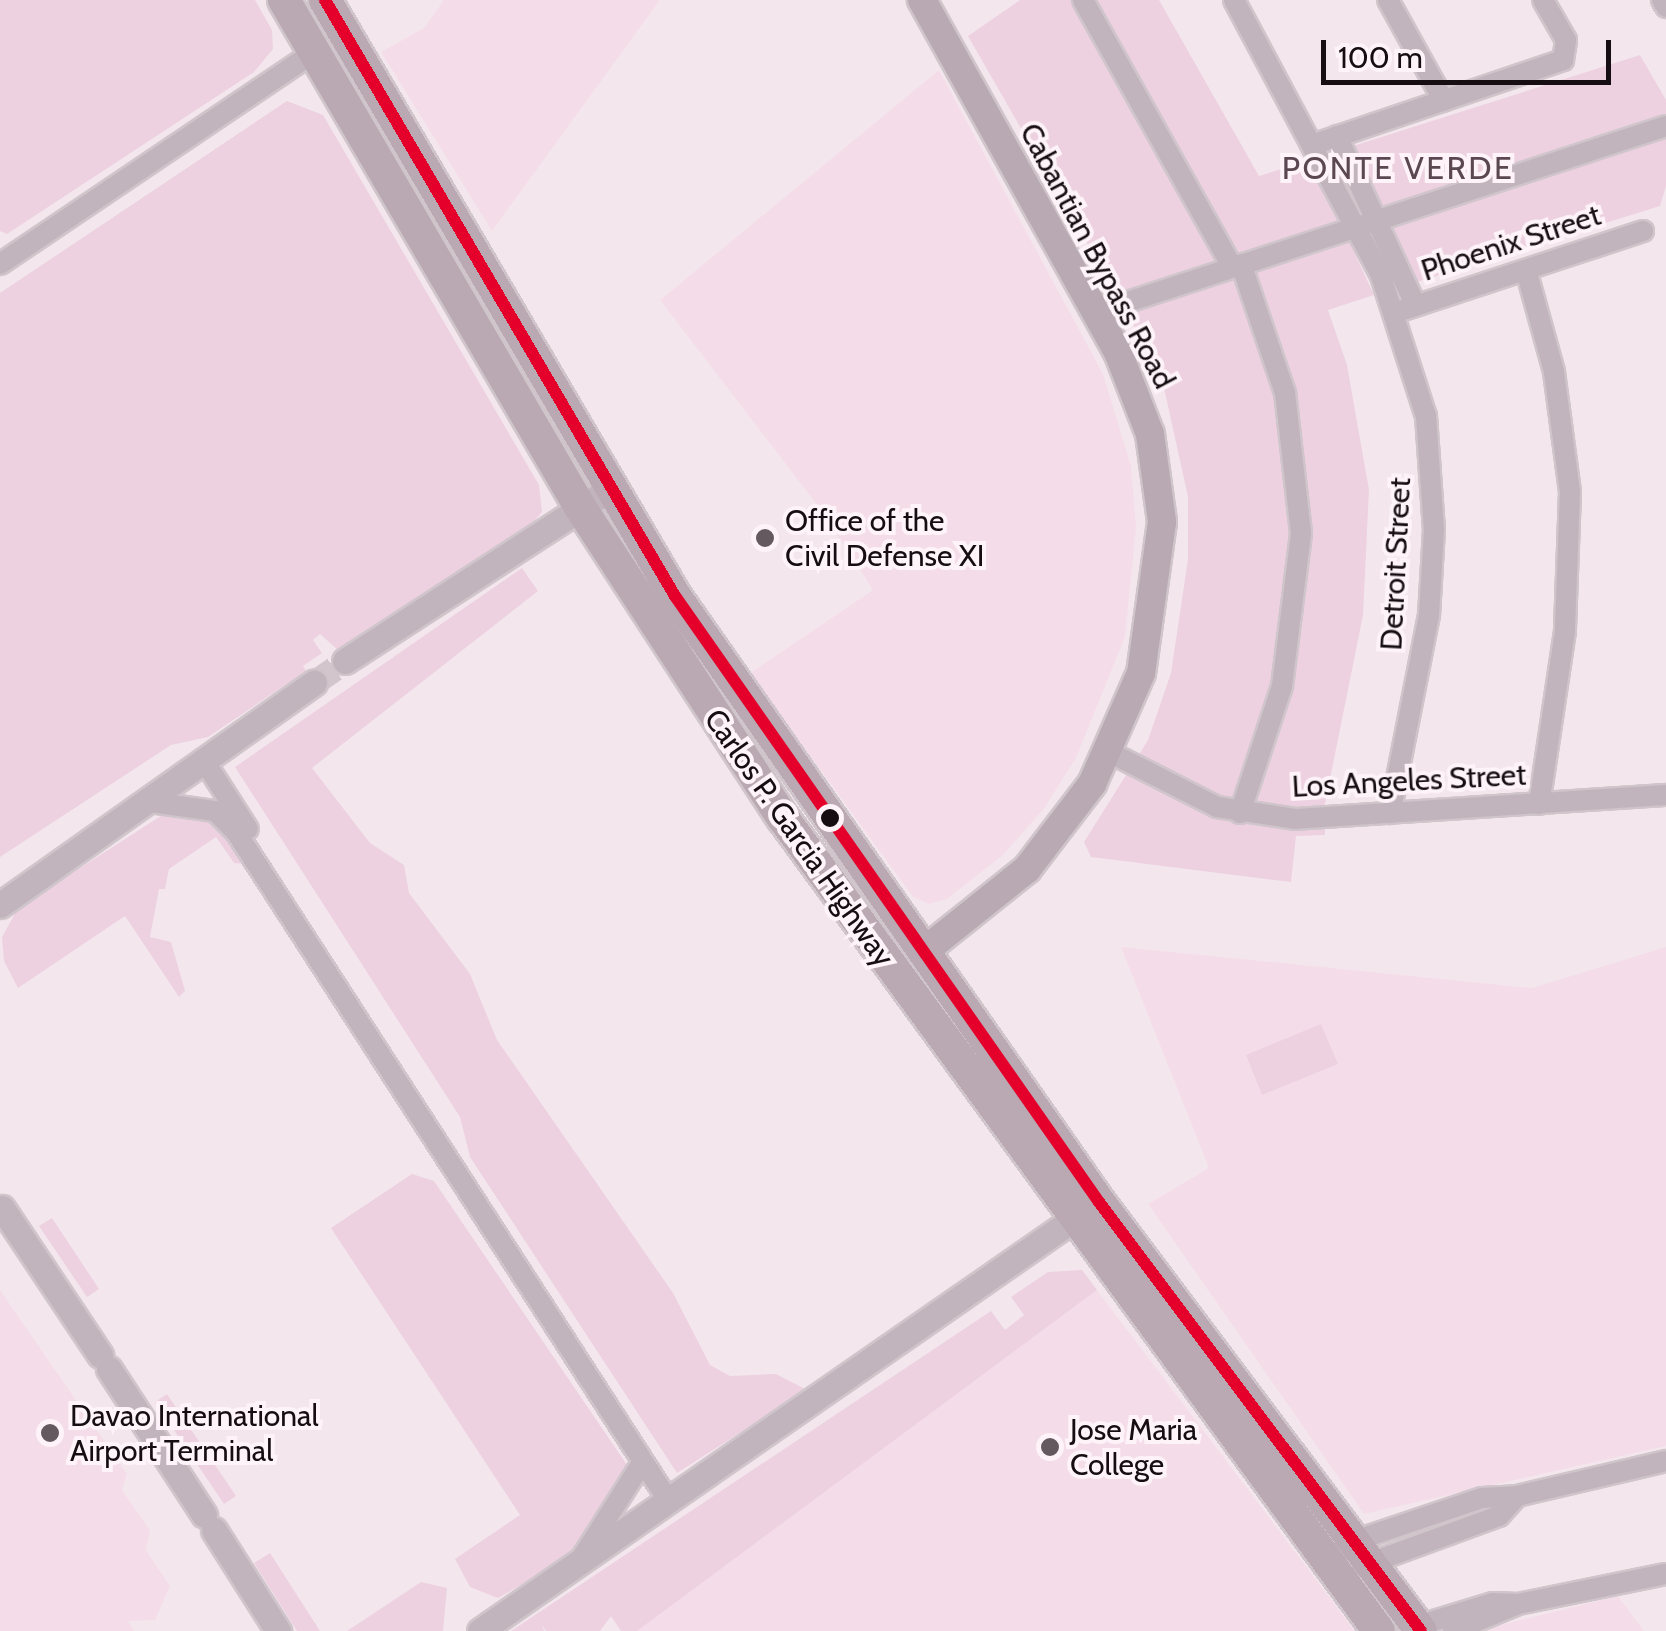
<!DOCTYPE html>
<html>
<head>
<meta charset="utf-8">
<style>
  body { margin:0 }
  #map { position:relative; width:1666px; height:1631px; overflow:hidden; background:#f3e7ed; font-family:Cabin,sans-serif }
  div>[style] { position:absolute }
  .built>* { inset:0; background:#f4dde9 }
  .green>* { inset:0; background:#edd1e0 }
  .tertiary-tunnel>* { height:25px; margin-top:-12.5px; transform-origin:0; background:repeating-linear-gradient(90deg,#d2c6cc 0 25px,transparent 0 37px) }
  .roads { filter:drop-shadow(2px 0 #cfc5ca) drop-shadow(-2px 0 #cfc5ca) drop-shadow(0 2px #cfc5ca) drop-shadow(0 -2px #cfc5ca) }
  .minor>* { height:20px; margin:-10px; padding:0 10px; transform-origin:10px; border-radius:10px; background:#c2b4bc }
  .tertiary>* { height:25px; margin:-12.5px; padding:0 12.5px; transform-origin:12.5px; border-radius:12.5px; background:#c2b4bc }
  .secondary>* { height:28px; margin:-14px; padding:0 14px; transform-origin:14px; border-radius:14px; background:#b9a9b2 }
  .trunk>* { height:32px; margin:-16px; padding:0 16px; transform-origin:16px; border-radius:16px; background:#baa9b2 }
  .bus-1>* { height:12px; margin:-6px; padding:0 6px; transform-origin:6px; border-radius:6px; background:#e4002b }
  .dots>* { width:28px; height:28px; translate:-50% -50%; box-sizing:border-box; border:5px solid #fdf3f8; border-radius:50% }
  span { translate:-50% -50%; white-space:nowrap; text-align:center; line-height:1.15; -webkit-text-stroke:8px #fdf3f8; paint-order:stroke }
  .street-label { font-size:30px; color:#150d11 }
  .poi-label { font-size:30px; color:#150d11 }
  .left { translate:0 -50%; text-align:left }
  .neighbourhood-label { font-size:32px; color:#5a4751; letter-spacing:2.5px }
  .scale { position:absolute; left:1321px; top:40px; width:290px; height:45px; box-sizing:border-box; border:5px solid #150d11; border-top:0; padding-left:12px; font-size:30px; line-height:35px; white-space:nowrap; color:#150d11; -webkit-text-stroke:8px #fdf3f8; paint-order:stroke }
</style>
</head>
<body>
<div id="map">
  <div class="built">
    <i style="clip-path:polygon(444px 0,660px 0,492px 231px,381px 52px,424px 28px)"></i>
    <i style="clip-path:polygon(939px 70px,1103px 374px,1131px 466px,1136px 527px,1125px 637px,1076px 758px,1043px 810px,1002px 856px,947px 899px,929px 904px,913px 897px,750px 673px,873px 590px,824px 514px,660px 300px)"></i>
    <i style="clip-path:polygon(1121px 947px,1532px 988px,1666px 947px,1666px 1446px,1364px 1514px,1148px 1204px,1209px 1168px)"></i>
    <i style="clip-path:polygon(0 1290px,127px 1474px,122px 1490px,150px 1530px,146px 1550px,170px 1586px,155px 1620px,128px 1621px,134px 1631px,0 1631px)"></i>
    <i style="clip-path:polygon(1097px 1290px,1355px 1631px,637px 1631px,755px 1542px)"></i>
    <i style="clip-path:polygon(1618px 1596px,1644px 1631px,1476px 1631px)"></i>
  </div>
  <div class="green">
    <i style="clip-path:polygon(0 0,255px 0,272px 30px,273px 49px,254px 72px,7px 234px,0 231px)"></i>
    <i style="clip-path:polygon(1020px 0,1159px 0,1259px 176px,1310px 160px,1337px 216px,1378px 202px,1353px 146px,1640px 55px,1666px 100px,1666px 186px,1660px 206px,1414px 283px,1391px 232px,1351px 245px,1374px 295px,1328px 310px,1347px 365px,1369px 490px,1363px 615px,1325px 804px,1325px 835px,1296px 836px,1291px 882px,1091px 857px,1084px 842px,1148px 740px,1171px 673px,1188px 559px,1188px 497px,1164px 388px,1141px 338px,968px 36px)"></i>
    <i style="clip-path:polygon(287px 101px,323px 115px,539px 485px,542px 512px,528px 528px,338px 650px,320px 634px,313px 640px,322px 653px,303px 666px,306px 671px,208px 737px,171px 745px,0 857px,0 293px)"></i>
    <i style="clip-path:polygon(522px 568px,538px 591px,312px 768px,370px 843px,404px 865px,409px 893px,470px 974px,497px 1040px,673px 1293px,710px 1365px,730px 1376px,776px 1374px,807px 1390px,677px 1473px,470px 1157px,460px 1117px,235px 767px)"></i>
    <i style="clip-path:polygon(167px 812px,220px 821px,248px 864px,234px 863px,216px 837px,169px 869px,165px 889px,159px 889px,150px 937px,171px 942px,185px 991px,179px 997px,125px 916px,18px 988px,4px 961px,2px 937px,18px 908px)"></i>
    <i style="clip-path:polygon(1321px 1024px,1338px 1064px,1262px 1095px,1246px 1055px)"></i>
    <i style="clip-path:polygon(412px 1174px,434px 1181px,627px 1465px,575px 1554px,498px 1598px,470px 1587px,455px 1559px,520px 1515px,331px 1228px)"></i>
    <i style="clip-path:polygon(52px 1218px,99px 1289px,87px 1297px,39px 1226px)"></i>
    <i style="clip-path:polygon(1082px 1270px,1097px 1290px,637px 1631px,621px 1631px,611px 1616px,600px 1631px,546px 1631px,542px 1625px,544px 1631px,511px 1631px,991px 1311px,1005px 1330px,1024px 1315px,1011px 1297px,1048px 1272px)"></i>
    <i style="clip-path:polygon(167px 1394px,236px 1496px,224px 1504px,155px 1402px)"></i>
    <i style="clip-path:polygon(270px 1553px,320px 1631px,297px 1631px,254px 1563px)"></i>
    <i style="clip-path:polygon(421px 1582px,447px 1588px,443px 1631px,347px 1631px)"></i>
  </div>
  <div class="tertiary-tunnel">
    <i style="left:314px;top:683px;width:38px;rotate:-35deg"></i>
  </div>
  <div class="roads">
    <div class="minor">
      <i style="left:1083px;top:0;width:306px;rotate:60.8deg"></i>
      <i style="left:1234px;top:0;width:310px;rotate:61.9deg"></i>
      <i style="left:1380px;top:273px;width:150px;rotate:72.2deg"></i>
      <i style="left:1426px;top:416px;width:113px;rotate:86deg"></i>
      <i style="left:1434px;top:529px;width:86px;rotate:93.3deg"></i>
      <i style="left:1429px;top:615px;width:202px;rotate:101.1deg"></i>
      <i style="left:1388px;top:0;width:115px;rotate:61deg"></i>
      <i style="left:1662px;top:0;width:8px;rotate:60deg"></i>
      <i style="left:1337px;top:136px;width:187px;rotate:65.1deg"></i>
      <i style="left:1315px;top:144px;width:262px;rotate:-18.7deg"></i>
      <i style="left:1563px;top:60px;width:20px;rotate:-81deg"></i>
      <i style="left:1566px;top:40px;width:46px;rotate:-119.9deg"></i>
      <i style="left:0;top:264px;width:381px;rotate:-34deg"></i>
      <i style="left:1526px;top:270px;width:106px;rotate:74.6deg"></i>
      <i style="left:1554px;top:372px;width:121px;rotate:82.4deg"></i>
      <i style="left:1570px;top:492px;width:139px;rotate:92.1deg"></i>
      <i style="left:1565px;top:631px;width:175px;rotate:98.5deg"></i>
      <i style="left:1097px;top:312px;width:599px;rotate:-18.1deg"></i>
      <i style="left:1397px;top:312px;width:259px;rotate:-18.2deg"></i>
      <i style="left:1109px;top:752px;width:121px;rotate:27deg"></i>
      <i style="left:1217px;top:807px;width:79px;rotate:8.7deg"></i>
      <i style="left:1295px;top:819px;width:372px;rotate:-3.7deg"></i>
      <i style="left:203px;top:759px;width:83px;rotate:57.3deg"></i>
      <i style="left:150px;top:802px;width:66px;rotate:7.9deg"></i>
      <i style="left:215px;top:811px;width:30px;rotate:45deg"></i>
      <i style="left:236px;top:832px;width:799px;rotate:57.11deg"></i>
      <i style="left:1240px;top:813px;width:134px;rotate:-71.7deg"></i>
      <i style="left:1282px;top:686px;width:154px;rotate:-82.9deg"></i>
      <i style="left:1301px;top:533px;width:141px;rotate:-96.5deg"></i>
      <i style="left:1285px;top:393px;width:136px;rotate:-108.8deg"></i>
      <i style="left:581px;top:1559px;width:114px;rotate:-57.6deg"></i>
      <i style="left:1327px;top:1562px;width:34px;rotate:-38deg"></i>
      <i style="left:1354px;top:1541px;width:135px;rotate:-18.6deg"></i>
      <i style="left:1482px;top:1498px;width:35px;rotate:-3deg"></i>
      <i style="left:1517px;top:1496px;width:153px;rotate:-13.2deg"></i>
      <i style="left:1362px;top:1566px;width:146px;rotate:-20.1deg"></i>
      <i style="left:1499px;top:1516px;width:27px;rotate:-48deg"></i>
      <i style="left:1417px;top:1626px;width:79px;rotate:-16.8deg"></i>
      <i style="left:1493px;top:1603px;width:25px;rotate:2deg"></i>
      <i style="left:1518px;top:1604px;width:151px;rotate:-11.5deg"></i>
      <i style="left:1453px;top:1631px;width:68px;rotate:-22.4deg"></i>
    </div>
    <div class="tertiary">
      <i style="left:345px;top:661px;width:316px;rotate:-33deg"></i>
      <i style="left:0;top:905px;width:385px;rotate:-35.3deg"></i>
      <i style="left:2px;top:1208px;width:177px;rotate:56.3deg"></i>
      <i style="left:109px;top:1369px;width:174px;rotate:56.9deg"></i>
      <i style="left:214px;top:1530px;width:120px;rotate:57.6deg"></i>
      <i style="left:480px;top:1631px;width:740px;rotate:-34.76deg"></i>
    </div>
    <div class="secondary">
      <i style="left:922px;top:0;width:403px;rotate:60.9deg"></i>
      <i style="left:1118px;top:352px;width:88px;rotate:68.7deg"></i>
      <i style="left:1150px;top:434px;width:89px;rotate:82.2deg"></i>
      <i style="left:1162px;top:522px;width:152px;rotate:97.9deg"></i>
      <i style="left:1141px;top:673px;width:121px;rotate:113.8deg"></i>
      <i style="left:1092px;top:784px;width:107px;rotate:127.4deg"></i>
      <i style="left:1027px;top:869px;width:134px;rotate:141.3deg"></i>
    </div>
    <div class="trunk">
      <i style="left:284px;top:0;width:587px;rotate:59.72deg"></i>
      <i style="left:580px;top:507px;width:371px;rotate:56.9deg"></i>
      <i style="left:783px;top:818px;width:1008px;rotate:53.76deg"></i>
      <i style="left:325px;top:0;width:691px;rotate:59.58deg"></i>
      <i style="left:675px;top:596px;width:740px;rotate:55.02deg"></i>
      <i style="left:1099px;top:1202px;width:536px;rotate:53.11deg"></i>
    </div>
  </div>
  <div class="bus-1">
    <i style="left:325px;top:0;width:691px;rotate:59.58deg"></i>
    <i style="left:675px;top:596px;width:740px;rotate:55.02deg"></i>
    <i style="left:1099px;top:1202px;width:536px;rotate:53.11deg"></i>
  </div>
  <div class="dots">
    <i style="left:765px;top:538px;background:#63595e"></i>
    <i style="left:830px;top:818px;background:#150d11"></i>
    <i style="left:50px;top:1433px;background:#63595e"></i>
    <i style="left:1050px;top:1447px;background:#63595e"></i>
  </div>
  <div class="street-label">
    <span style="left:1511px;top:243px;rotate:-18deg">Phoenix Street</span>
    <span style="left:1097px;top:256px;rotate:62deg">Cabantian Bypass Road</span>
    <span style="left:1396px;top:564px;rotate:-87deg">Detroit Street</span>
    <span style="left:1409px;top:781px;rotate:-3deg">Los Angeles Street</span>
    <span style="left:799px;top:838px;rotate:55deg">Carlos P. Garcia Highway</span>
  </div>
  <div class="poi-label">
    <span class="left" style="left:785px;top:538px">Office of the<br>Civil Defense XI</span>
    <span class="left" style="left:70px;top:1433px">Davao International<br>Airport Terminal</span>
    <span class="left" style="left:1070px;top:1447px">Jose Maria<br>College</span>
  </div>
  <div class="neighbourhood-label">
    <span style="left:1398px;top:168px">PONTE VERDE</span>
  </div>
  <div class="scale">100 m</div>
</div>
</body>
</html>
